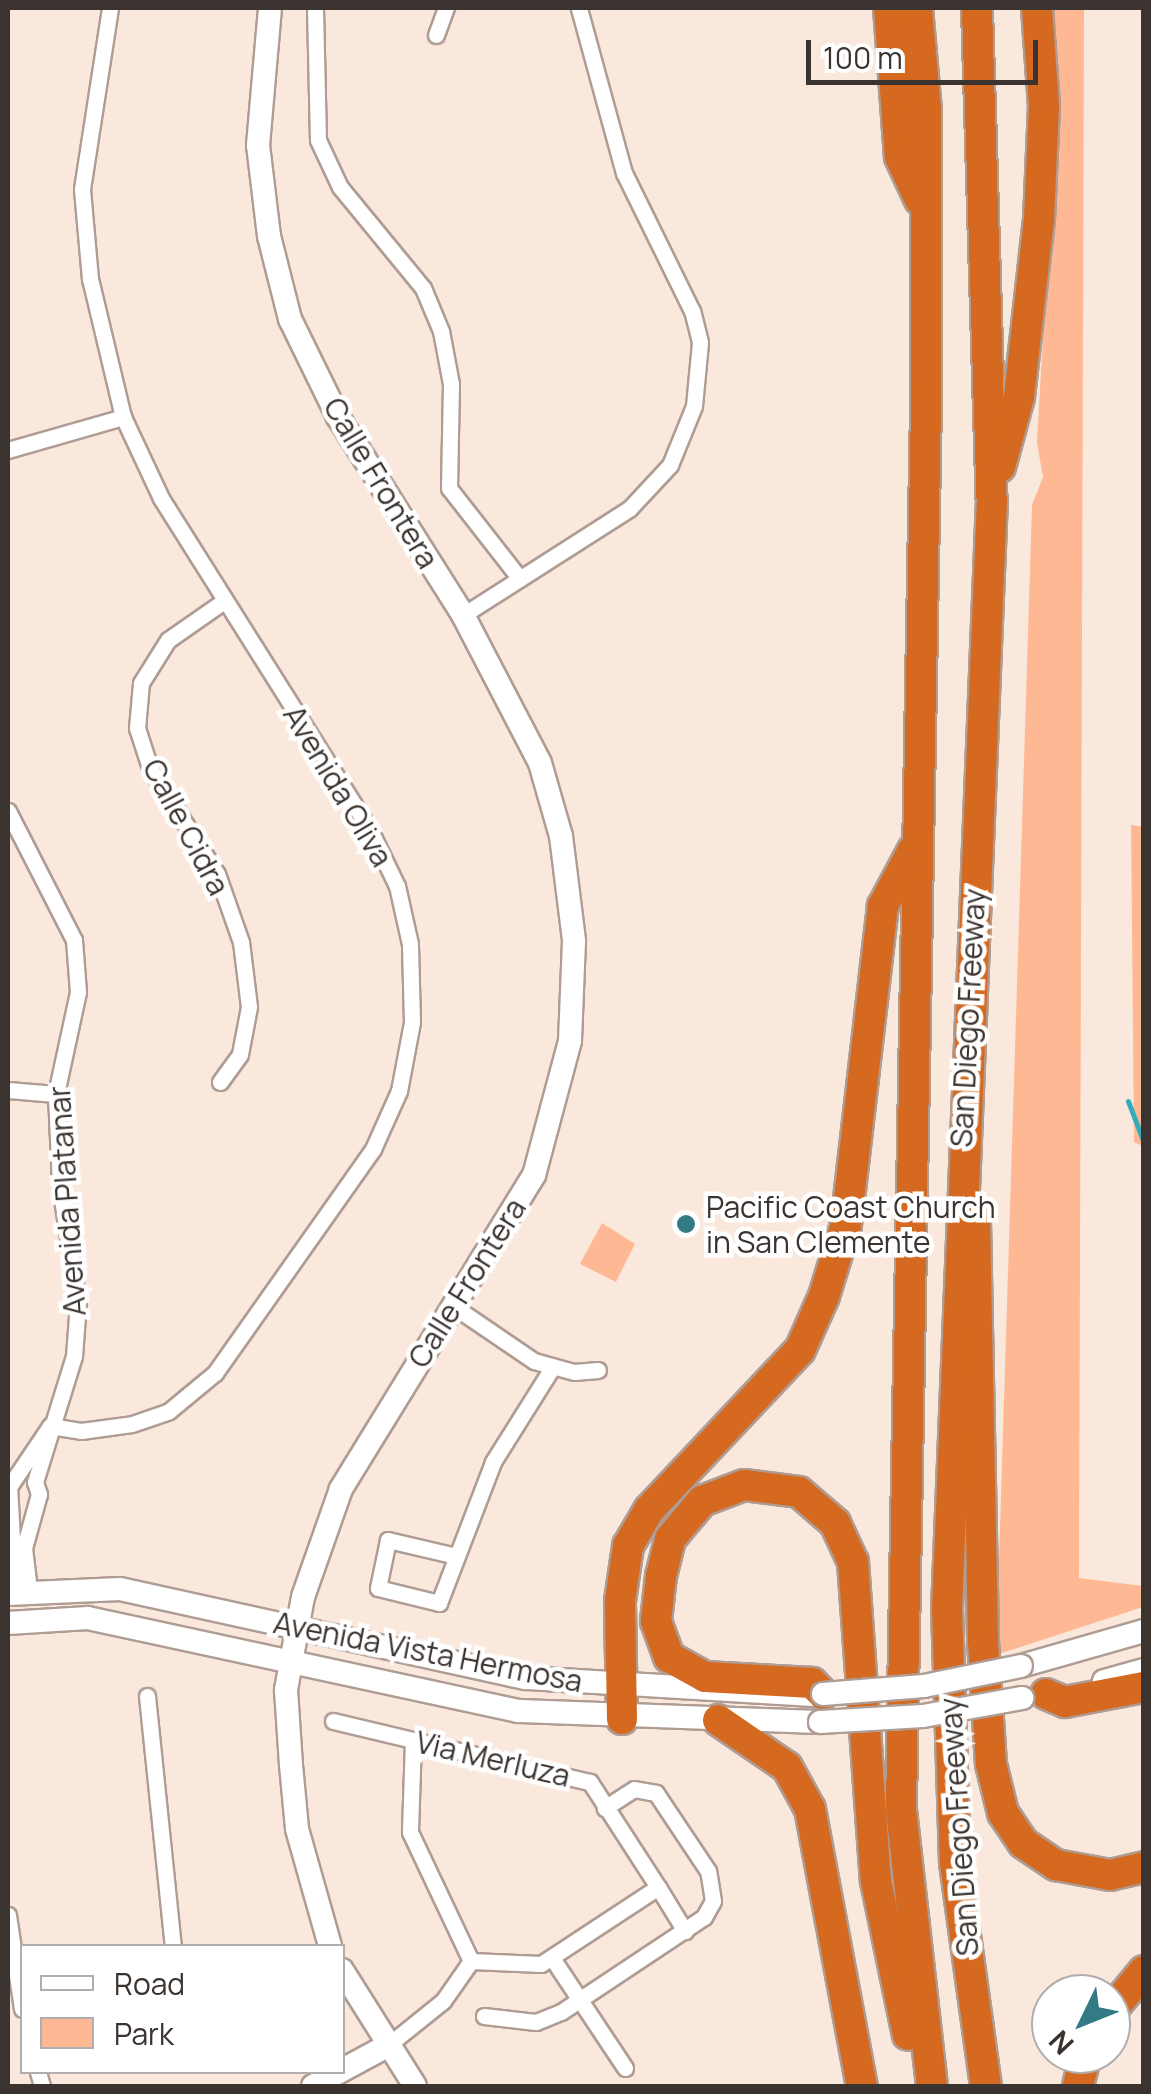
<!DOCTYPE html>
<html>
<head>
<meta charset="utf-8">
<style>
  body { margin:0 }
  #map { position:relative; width:1151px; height:2094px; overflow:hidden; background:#fbe8dd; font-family:Manrope,sans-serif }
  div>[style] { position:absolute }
  .green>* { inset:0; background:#feb994 }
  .stream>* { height:5px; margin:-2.5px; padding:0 2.5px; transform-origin:2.5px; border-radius:2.5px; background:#37abbb }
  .roads { filter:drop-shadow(2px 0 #af9c93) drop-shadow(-2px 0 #af9c93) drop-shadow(0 2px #af9c93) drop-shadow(0 -2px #af9c93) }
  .street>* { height:15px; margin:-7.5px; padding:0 7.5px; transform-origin:7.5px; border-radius:7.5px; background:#fff }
  .secondary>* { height:22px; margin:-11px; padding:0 11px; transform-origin:11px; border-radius:11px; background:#fff }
  .highway>* { height:30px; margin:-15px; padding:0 15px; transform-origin:15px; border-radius:15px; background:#d5691f }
  .bridges { filter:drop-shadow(2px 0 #af9c93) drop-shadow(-2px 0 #af9c93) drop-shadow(0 2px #af9c93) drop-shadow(0 -2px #af9c93) }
  .secondary-bridge>* { height:22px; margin:-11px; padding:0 11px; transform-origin:11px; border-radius:11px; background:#fff }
  .dots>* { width:28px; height:28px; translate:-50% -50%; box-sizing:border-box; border:5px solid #fff; border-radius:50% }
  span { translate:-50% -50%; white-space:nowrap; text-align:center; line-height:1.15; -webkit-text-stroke:9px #fff; paint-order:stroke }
  .street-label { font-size:30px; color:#3a332f }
  .poi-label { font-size:30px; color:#3a332f }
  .left { translate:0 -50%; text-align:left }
  .frame { position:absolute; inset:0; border:10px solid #3a332f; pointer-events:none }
  .legend { position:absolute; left:20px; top:1944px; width:325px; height:130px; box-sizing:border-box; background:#fff; border:2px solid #b0adac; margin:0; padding:12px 18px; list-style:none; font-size:30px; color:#3a332f }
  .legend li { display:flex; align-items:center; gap:20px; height:50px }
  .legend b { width:50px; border:2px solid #b0adac }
  .north { position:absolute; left:1031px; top:1974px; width:100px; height:100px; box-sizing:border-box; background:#fff; border:2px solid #b0adac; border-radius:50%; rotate:227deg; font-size:28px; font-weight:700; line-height:40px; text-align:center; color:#3a332f }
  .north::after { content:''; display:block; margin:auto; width:35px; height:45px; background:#347a85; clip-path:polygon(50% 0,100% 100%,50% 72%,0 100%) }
  .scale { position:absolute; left:806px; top:40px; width:232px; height:45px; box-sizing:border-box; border:5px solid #3a332f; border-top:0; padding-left:12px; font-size:30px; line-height:35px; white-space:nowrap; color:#3a332f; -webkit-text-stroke:8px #fff; paint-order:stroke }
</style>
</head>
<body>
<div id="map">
  <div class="green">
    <i style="clip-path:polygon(1049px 8px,1084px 8px,1079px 1578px,1143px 1586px,1143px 1607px,996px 1655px,1032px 505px,1043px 477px,1037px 443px,1056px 103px)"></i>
    <i style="clip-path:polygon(1131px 825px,1144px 827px,1143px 1146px,1134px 1142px)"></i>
    <i style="clip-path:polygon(602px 1223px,635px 1244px,616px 1282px,580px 1264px)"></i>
  </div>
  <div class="stream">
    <i style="left:1128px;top:1101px;width:45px;rotate:69.1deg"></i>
  </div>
  <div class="roads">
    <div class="street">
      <i style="left:315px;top:8px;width:132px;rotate:88.7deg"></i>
      <i style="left:318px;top:140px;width:52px;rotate:64.9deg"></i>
      <i style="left:340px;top:187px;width:131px;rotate:50.6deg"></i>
      <i style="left:423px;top:288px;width:47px;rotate:67.3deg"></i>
      <i style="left:441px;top:331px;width:54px;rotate:79.3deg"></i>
      <i style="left:451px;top:384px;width:104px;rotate:91.1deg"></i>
      <i style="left:449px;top:488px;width:115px;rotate:52deg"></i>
      <i style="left:436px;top:35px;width:29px;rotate:-70deg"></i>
      <i style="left:8px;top:450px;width:120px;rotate:-16deg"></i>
      <i style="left:463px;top:615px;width:198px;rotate:-32.6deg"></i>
      <i style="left:630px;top:508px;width:59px;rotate:-47.1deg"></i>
      <i style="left:670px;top:465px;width:64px;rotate:-67.9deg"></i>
      <i style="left:694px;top:406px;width:64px;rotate:-84.6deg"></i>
      <i style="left:700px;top:342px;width:32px;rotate:-104deg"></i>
      <i style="left:692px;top:311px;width:154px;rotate:-116.2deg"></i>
      <i style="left:624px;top:173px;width:171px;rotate:-105.3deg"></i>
      <i style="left:8px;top:811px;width:145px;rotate:62.9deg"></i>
      <i style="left:74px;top:940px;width:52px;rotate:85.6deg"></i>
      <i style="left:78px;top:992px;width:104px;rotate:102.2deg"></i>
      <i style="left:56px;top:1094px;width:92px;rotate:87.5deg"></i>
      <i style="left:60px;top:1186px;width:117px;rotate:81.2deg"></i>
      <i style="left:78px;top:1302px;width:54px;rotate:94.2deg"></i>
      <i style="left:74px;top:1356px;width:132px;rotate:107.2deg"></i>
      <i style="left:35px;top:1482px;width:13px;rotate:72deg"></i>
      <i style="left:39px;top:1494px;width:56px;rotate:105.5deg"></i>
      <i style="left:24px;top:1548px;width:42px;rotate:83.2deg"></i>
      <i style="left:220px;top:1082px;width:34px;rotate:-54deg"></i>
      <i style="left:240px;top:1054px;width:48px;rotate:-79.2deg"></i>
      <i style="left:249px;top:1007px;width:65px;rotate:-97deg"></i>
      <i style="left:241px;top:942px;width:72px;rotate:-109.4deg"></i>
      <i style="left:217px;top:874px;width:125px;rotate:-122.3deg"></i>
      <i style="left:150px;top:768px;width:42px;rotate:-108deg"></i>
      <i style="left:137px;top:728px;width:45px;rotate:-84.9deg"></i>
      <i style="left:141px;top:683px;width:51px;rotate:-57.9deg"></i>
      <i style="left:168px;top:640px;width:68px;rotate:-34.9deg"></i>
      <i style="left:8px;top:1090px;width:48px;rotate:4.8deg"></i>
      <i style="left:456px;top:1308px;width:94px;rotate:34.2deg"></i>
      <i style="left:534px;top:1361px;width:41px;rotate:15.4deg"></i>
      <i style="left:574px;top:1372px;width:24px;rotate:-5deg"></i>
      <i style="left:50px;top:1426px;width:31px;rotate:9deg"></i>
      <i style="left:81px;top:1431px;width:51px;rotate:-7.8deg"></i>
      <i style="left:132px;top:1424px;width:39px;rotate:-19deg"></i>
      <i style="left:169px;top:1411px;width:60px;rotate:-39.6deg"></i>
      <i style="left:215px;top:1373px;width:274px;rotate:-54.8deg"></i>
      <i style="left:373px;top:1149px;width:64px;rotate:-65.9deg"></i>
      <i style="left:399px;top:1091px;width:70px;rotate:-79.3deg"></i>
      <i style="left:412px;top:1022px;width:78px;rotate:-91.5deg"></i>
      <i style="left:410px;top:944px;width:59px;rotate:-102.6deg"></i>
      <i style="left:397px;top:886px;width:62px;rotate:-115.7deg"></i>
      <i style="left:370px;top:830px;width:392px;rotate:-122.2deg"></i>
      <i style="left:161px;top:498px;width:89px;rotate:-115.1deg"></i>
      <i style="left:123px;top:417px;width:142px;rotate:-103.4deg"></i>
      <i style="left:90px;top:279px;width:90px;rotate:-95.1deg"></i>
      <i style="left:82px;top:189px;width:183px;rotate:-81.2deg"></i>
      <i style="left:452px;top:1555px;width:66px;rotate:-166.8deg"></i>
      <i style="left:388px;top:1540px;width:49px;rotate:101.8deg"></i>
      <i style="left:378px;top:1588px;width:63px;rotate:13.8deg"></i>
      <i style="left:439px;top:1603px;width:151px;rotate:-69deg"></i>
      <i style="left:493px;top:1462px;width:111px;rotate:-57.9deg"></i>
      <i style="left:15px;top:1593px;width:106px;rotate:-93.2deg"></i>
      <i style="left:9px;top:1487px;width:73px;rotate:-56.1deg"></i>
      <i style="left:147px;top:1696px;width:251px;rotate:84.1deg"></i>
      <i style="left:333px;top:1721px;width:264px;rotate:13.4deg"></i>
      <i style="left:590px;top:1782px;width:125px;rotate:57.1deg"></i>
      <i style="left:413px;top:1740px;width:92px;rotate:91.9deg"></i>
      <i style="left:410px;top:1832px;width:143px;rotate:64.7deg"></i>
      <i style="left:471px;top:1961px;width:70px;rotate:2.5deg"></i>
      <i style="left:541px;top:1964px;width:140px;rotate:-33.3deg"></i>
      <i style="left:658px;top:1887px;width:52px;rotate:58.5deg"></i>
      <i style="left:8px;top:1915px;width:95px;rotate:81.5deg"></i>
      <i style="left:552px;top:1958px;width:132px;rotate:56.4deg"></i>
      <i style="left:484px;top:2016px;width:52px;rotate:6.6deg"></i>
      <i style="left:536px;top:2022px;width:27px;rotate:-22deg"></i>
      <i style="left:561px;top:2012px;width:172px;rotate:-33.6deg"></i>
      <i style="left:704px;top:1917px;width:18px;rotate:-61deg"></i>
      <i style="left:713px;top:1901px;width:30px;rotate:-99deg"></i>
      <i style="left:708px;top:1871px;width:94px;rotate:-123.7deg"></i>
      <i style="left:656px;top:1793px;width:22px;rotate:-170deg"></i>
      <i style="left:634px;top:1789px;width:35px;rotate:147deg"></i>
      <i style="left:387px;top:2046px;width:72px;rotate:-38.8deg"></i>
      <i style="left:443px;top:2001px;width:49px;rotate:-55deg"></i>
      <i style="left:38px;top:2072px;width:15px;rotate:74deg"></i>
    </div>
    <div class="secondary">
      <i style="left:270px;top:8px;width:138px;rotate:95deg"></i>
      <i style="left:258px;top:145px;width:92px;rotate:83.1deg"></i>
      <i style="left:269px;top:236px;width:86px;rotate:75.8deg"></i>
      <i style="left:290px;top:319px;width:109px;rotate:63.9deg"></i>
      <i style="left:338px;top:417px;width:234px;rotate:57.7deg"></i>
      <i style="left:463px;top:615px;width:167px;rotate:62.5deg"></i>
      <i style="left:540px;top:763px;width:76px;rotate:74deg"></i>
      <i style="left:561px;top:836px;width:106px;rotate:82.9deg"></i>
      <i style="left:574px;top:941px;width:100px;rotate:92.3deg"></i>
      <i style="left:570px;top:1041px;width:139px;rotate:105deg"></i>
      <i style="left:534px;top:1175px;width:369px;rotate:121.6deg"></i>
      <i style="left:341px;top:1489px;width:114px;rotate:109.4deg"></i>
      <i style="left:303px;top:1597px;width:95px;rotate:100.4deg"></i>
      <i style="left:286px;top:1690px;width:75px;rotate:86.2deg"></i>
      <i style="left:291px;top:1765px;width:64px;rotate:84.6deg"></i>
      <i style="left:297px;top:1829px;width:122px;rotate:74.2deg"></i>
      <i style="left:8px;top:1594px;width:112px;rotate:-2.6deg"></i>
      <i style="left:120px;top:1589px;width:416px;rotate:12.4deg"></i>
      <i style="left:526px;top:1678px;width:285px;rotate:3.4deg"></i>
      <i style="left:8px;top:1623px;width:80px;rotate:-3.6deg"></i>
      <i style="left:88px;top:1618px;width:440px;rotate:12.2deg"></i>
      <i style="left:518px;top:1711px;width:302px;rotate:2.1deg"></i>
      <i style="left:1021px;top:1666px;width:128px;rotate:-15.9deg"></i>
      <i style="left:1104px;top:1681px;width:41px;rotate:-15.4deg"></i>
      <i style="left:342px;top:1970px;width:137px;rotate:57.8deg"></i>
      <i style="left:313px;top:2086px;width:84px;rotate:-28.4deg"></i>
    </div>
    <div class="highway">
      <i style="left:889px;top:8px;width:149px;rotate:85.8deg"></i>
      <i style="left:900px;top:157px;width:47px;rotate:65.1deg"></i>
      <i style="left:917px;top:8px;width:102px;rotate:85deg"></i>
      <i style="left:926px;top:110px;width:294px;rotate:90deg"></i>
      <i style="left:926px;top:404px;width:1406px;rotate:91.02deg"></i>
      <i style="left:901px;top:1810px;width:278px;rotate:83.6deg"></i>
      <i style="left:977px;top:8px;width:491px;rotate:88.3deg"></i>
      <i style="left:992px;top:499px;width:1110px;rotate:92.32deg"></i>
      <i style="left:947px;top:1608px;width:255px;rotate:88.2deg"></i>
      <i style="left:955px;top:1863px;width:225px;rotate:82.1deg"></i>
      <i style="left:1000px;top:467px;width:73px;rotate:-74.8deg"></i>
      <i style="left:1019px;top:397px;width:178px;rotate:-83.6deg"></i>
      <i style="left:1039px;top:220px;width:114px;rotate:-87.5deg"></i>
      <i style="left:1044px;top:106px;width:98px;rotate:-94.1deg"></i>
      <i style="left:975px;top:1221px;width:420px;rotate:88.9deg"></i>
      <i style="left:983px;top:1641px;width:123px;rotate:86.3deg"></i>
      <i style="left:991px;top:1764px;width:50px;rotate:76.2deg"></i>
      <i style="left:1003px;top:1813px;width:36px;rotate:56deg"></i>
      <i style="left:1023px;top:1843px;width:40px;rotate:34deg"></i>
      <i style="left:1056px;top:1865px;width:55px;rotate:10.5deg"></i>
      <i style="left:1110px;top:1875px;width:35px;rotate:-13deg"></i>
      <i style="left:823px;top:1694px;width:16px;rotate:-135deg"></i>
      <i style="left:812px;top:1683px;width:107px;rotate:-176.8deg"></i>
      <i style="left:705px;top:1677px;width:41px;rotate:-150.9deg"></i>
      <i style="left:669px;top:1657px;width:38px;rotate:-110deg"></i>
      <i style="left:656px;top:1621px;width:45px;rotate:-83.7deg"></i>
      <i style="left:661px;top:1576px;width:38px;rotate:-76deg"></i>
      <i style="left:670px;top:1539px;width:50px;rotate:-49.9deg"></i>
      <i style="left:702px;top:1501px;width:45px;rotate:-20.9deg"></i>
      <i style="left:744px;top:1485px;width:55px;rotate:7.3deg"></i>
      <i style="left:799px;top:1492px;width:48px;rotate:40.7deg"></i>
      <i style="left:835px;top:1523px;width:43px;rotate:65.2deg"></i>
      <i style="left:853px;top:1562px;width:320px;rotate:85.9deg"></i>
      <i style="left:876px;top:1881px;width:157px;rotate:78.3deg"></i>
      <i style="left:1046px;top:1694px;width:21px;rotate:23deg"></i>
      <i style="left:1065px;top:1702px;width:80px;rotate:-10.8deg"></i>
      <i style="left:622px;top:1719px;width:118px;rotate:-91deg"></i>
      <i style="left:620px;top:1601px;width:56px;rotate:-81.7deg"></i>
      <i style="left:628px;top:1546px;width:42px;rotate:-59.7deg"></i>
      <i style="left:649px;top:1510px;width:220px;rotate:-46.7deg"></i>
      <i style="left:800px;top:1350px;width:59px;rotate:-66deg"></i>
      <i style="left:824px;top:1296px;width:74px;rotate:-72.8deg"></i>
      <i style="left:846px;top:1225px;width:321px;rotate:-83.4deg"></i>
      <i style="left:883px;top:906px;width:64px;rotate:-61.8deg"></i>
      <i style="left:718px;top:1720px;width:83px;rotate:34.3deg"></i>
      <i style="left:787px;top:1767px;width:48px;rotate:61.3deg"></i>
      <i style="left:810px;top:1809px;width:282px;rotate:79.4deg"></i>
      <i style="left:1111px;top:2011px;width:52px;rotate:-50.5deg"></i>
      <i style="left:1078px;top:2086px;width:33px;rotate:-76deg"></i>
    </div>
  </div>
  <div class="bridges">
    <div class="secondary-bridge">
      <i style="left:823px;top:1694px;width:101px;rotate:-4.5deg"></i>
      <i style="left:924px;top:1686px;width:99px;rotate:-11.7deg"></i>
      <i style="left:820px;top:1722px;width:103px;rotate:-3.3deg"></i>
      <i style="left:923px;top:1716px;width:101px;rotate:-10.3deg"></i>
    </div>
  </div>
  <div class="dots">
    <i style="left:686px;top:1224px;background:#347a85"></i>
  </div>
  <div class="street-label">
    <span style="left:381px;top:483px;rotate:59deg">Calle Frontera</span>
    <span style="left:338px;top:786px;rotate:59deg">Avenida Oliva</span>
    <span style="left:186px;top:827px;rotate:62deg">Calle Cidra</span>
    <span style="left:968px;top:1018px;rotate:-87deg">San Diego Freeway</span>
    <span style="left:67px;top:1201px;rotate:-94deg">Avenida Platanar</span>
    <span style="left:467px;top:1283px;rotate:-58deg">Calle Frontera</span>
    <span style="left:428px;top:1652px;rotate:11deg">Avenida Vista Hermosa</span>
    <span style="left:493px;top:1759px;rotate:13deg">Via Merluza</span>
    <span style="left:959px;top:1827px;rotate:-94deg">San Diego Freeway</span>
  </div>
  <div class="poi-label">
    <span class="left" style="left:706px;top:1224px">Pacific Coast Church<br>in San Clemente</span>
  </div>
  <div class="frame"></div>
  <ul class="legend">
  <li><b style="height:12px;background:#fff"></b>Road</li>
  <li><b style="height:28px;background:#feb994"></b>Park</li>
  </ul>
  <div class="north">N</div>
  <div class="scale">100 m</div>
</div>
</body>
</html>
